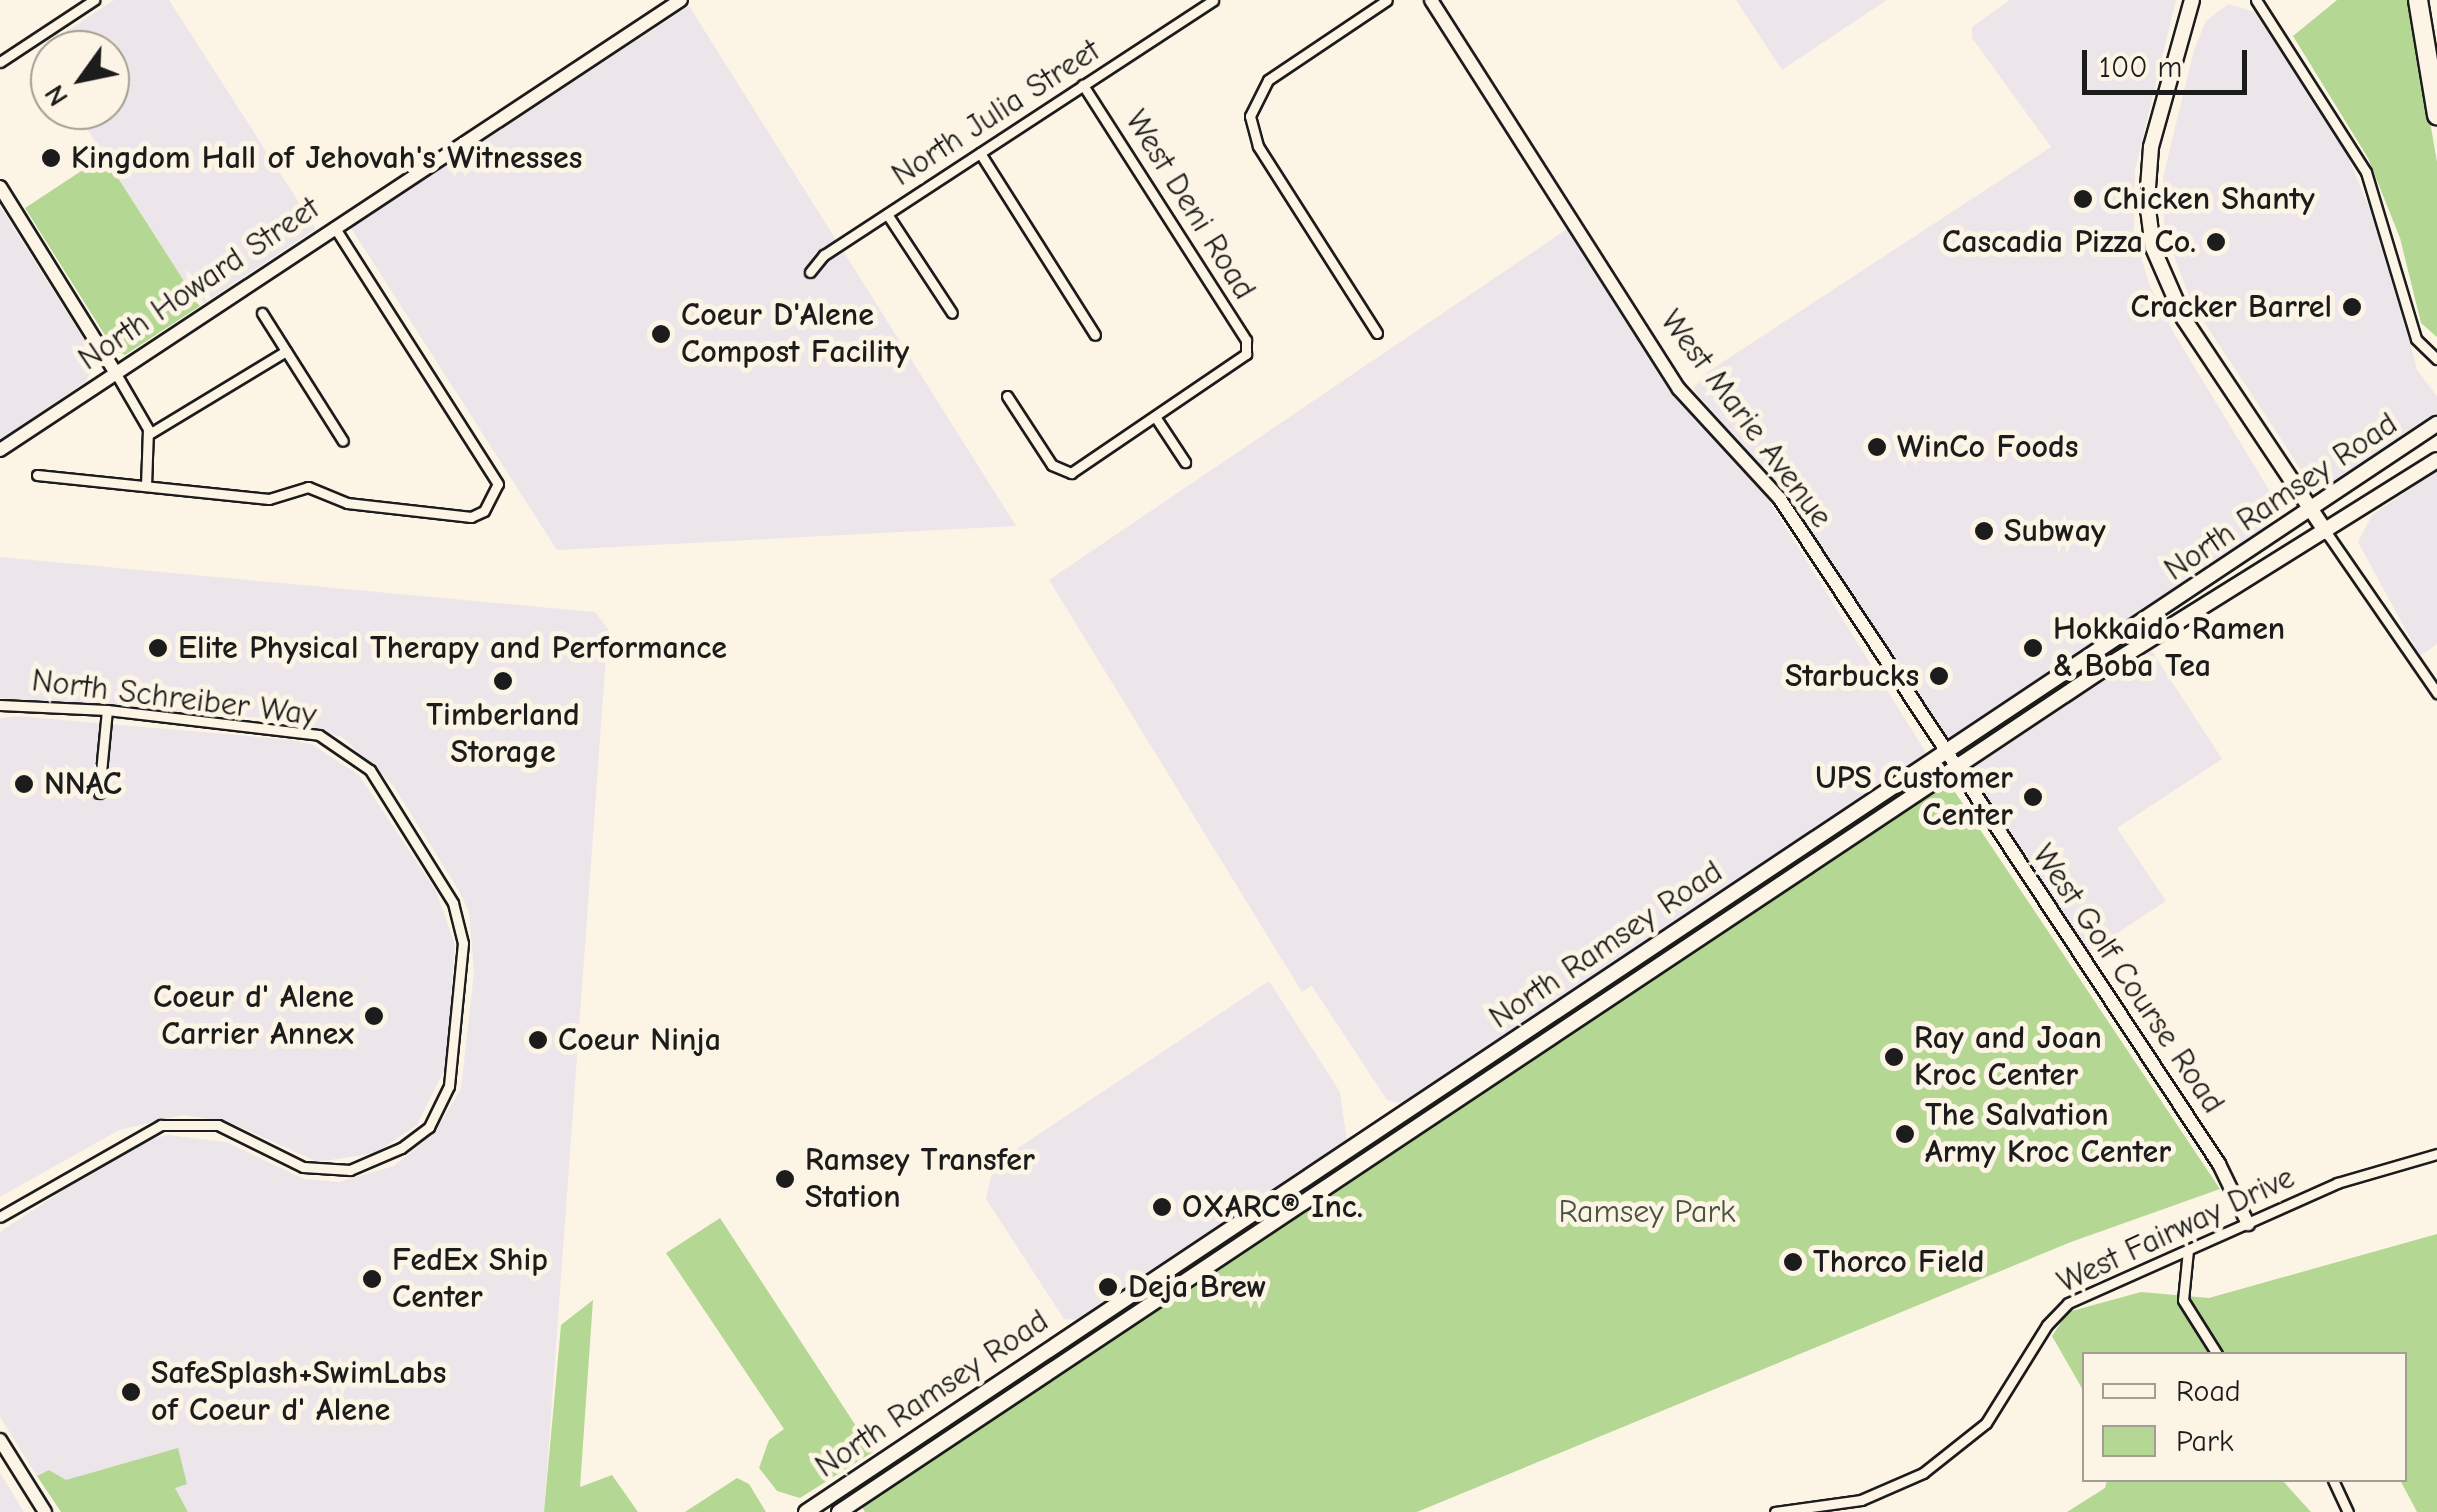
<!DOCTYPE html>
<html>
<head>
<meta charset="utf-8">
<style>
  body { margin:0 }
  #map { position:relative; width:2437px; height:1512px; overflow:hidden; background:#fcf5e5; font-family:"Comic Neue",sans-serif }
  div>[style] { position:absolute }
  .built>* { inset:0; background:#ece6ea }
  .green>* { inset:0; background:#b4d893 }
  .roads { filter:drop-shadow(2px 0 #1c1c1c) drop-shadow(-2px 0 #1c1c1c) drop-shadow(0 2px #1c1c1c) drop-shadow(0 -2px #1c1c1c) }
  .street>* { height:9px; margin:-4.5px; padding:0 4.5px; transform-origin:4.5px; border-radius:4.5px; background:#fcf5e5 }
  .secondary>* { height:12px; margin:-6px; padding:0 6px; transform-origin:6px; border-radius:6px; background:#fcf5e5 }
  .primary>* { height:14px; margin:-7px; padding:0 7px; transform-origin:7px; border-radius:7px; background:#fcf5e5 }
  .highway>* { height:18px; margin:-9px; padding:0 9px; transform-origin:9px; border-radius:9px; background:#fcf5e5 }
  .dots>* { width:28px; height:28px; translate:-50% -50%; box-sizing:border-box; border:5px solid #fcf5e5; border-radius:50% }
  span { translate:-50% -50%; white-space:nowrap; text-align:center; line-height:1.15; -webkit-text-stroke:10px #fcf5e5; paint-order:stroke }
  .street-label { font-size:32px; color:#1c1c1c }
  .poi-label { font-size:32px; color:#1c1c1c; font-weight:700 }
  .left { translate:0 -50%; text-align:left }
  .right { translate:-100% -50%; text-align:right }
  .park-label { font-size:32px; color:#4a5440 }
  .legend { position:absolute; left:2082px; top:1352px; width:325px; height:130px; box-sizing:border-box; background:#fcf5e5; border:2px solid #a29e95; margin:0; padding:12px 18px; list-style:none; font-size:30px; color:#1c1c1c }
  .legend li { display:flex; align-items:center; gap:20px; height:50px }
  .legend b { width:50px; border:2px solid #a29e95 }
  .north { position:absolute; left:30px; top:30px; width:100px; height:100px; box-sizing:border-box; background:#fcf5e5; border:2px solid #a29e95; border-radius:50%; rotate:237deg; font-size:28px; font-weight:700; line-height:40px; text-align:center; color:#1c1c1c }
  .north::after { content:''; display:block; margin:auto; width:35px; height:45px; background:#1c1c1c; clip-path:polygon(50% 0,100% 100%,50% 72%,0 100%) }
  .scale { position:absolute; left:2082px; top:50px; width:165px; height:45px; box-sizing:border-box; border:5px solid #1c1c1c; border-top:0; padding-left:12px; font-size:30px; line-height:35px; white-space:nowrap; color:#1c1c1c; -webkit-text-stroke:8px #fcf5e5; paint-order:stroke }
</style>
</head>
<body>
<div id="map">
  <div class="built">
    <i style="clip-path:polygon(114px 0,169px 0,316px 229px,200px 306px,75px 110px,110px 110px,110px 50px,50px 50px,50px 71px,37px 51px)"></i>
    <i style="clip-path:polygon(1736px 0,1887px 0,1782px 70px)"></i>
    <i style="clip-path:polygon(2010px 0,2176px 0,2135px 170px,2134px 235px,2150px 286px,2175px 335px,2277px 503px,2263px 534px,1949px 740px,1771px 478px,1693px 389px,1706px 373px,2051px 147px,1972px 38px,1972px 27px)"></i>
    <i style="clip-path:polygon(2228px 4px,2255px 12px,2346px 152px,2389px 255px,2417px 370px,2437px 396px,2437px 414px,2333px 483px,2302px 471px,2192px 304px,2164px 230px,2163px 177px,2194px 50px,2206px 21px)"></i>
    <i style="clip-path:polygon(689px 6px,1016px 526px,557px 550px,351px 228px)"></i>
    <i style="clip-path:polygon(0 206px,98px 362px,85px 382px,0 440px)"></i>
    <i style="clip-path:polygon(1567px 229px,1681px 403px,1760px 486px,1927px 754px,1406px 1105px,1387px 1100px,1312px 986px,1302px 992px,1049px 580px)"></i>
    <i style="clip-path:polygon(2437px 471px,2437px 644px,2420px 656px,2358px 542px,2372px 515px)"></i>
    <i style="clip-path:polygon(0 557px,595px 612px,608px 629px,544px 1512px,188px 1512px,174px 1488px,66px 1481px,50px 1470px,37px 1476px,0 1417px,0 1232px,135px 1143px,168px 1135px,226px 1142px,304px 1179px,339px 1182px,394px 1166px,434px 1133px,461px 1089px,474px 972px,469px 912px,459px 891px,393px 785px,342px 737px,277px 719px,0 698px)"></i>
    <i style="clip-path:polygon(2150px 648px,2222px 759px,2117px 828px,2166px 901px,2087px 953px,1971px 777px,1976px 762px)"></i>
    <i style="clip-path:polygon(18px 716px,292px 740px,313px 745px,359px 775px,436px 891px,455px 945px,446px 1067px,417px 1125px,376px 1153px,318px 1162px,229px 1122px,182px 1115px,119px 1130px,0 1197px,0 718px)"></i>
    <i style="clip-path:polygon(1269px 981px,1340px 1092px,1347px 1142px,1119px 1296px,1077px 1320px,1064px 1319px,986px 1199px,994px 1164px)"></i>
    <i style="clip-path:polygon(0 1473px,24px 1512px,0 1512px)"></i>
  </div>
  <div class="green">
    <i style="clip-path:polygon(2337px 0,2409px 0,2437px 162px,2437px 337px,2421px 323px,2400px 238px,2368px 158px,2293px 36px)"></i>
    <i style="clip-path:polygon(104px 156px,200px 306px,125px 355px,115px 351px,25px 208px)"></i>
    <i style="clip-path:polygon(1942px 787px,1955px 792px,2220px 1189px,2071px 1242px,1417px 1512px,865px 1512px,862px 1507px)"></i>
    <i style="clip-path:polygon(720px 1218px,873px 1452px,800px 1498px,777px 1491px,759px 1468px,769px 1440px,784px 1429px,666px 1253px)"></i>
    <i style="clip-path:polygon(2437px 1234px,2437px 1512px,2417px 1512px,2400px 1480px,2404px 1354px,2084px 1354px,2084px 1392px,2052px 1336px,2068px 1312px,2141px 1292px,2209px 1298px)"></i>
    <i style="clip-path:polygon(593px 1300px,580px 1487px,612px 1475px,638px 1512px,544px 1512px,561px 1325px)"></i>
    <i style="clip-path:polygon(178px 1448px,187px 1484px,175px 1488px,188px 1512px,61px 1512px,37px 1476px,49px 1470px,66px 1480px)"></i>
    <i style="clip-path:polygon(737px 1478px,749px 1484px,766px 1512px,685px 1512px)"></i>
    <i style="clip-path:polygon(2107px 1480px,2282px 1480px,2311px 1512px,2067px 1512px,2105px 1488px)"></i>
  </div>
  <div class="roads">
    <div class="street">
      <i style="left:2256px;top:0;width:204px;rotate:57.4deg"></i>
      <i style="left:2366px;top:172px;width:174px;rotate:73.3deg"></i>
      <i style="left:2416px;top:339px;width:29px;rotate:44deg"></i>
      <i style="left:0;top:62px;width:113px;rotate:-33.4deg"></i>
      <i style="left:980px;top:153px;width:215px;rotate:57.7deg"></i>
      <i style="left:887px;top:214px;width:118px;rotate:56.7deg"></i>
      <i style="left:810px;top:272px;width:22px;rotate:-51deg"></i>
      <i style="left:824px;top:255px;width:465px;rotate:-33.2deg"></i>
      <i style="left:262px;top:313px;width:151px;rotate:57.7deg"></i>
      <i style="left:1377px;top:333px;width:222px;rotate:-122.5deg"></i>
      <i style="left:1258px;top:146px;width:31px;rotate:-105deg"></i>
      <i style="left:1250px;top:116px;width:40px;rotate:-63.4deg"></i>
      <i style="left:1268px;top:80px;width:143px;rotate:-33.9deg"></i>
      <i style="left:115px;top:372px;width:66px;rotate:59.9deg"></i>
      <i style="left:148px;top:429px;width:56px;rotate:92deg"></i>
      <i style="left:1007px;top:396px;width:82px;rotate:56.9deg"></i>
      <i style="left:1052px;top:465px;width:21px;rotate:23deg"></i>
      <i style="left:1071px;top:473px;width:212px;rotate:-34.2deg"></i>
      <i style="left:1246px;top:354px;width:14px;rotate:-90deg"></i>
      <i style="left:1246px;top:340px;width:303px;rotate:-122.6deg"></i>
      <i style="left:1156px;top:418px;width:53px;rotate:56.6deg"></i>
      <i style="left:149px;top:434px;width:160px;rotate:-31.2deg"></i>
      <i style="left:37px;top:475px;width:233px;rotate:5.9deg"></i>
      <i style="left:269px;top:499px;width:41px;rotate:-17.1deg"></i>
      <i style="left:308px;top:487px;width:42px;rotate:22.3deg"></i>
      <i style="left:347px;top:503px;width:125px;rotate:6.4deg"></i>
      <i style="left:471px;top:517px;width:14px;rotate:-25deg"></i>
      <i style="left:484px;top:511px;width:30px;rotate:-63deg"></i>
      <i style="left:498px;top:484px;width:305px;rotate:-122.5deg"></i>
      <i style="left:2326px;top:532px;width:196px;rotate:55.4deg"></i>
      <i style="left:0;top:705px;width:107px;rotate:2.7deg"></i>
      <i style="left:107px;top:710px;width:213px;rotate:6.7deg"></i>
      <i style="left:319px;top:735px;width:62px;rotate:34.5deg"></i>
      <i style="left:370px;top:770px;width:157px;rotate:58deg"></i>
      <i style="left:453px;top:903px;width:41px;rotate:76deg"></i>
      <i style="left:463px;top:943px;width:144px;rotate:95.6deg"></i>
      <i style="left:449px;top:1086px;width:46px;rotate:116deg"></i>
      <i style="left:429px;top:1127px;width:35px;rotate:143deg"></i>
      <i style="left:401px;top:1148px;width:56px;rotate:156.7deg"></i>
      <i style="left:350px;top:1170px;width:47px;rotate:-176.3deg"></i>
      <i style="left:303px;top:1167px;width:95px;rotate:-153.7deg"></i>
      <i style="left:218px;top:1125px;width:57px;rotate:180deg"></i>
      <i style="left:161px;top:1125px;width:185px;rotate:150.3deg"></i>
      <i style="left:99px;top:793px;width:83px;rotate:-84.5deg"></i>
      <i style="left:2188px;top:1250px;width:50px;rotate:95.7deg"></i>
      <i style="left:2183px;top:1300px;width:64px;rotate:57.8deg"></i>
      <i style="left:2333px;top:1480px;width:35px;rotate:65deg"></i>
      <i style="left:1775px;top:1512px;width:87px;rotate:-7.9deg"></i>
      <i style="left:1861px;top:1500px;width:68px;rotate:-23.5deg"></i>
      <i style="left:1923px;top:1473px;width:80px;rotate:-38.4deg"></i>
      <i style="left:1986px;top:1423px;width:115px;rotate:-58.1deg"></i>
      <i style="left:2047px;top:1325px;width:30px;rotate:-46deg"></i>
      <i style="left:2068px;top:1303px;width:295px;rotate:-24deg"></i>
      <i style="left:2337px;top:1183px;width:104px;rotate:-16.2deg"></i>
    </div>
    <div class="secondary">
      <i style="left:1431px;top:0;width:461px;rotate:57.5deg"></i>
      <i style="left:1679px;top:389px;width:149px;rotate:47.4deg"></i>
      <i style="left:1780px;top:499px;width:797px;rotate:56.57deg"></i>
      <i style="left:2219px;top:1164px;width:67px;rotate:64.2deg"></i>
      <i style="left:0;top:187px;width:218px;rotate:58.1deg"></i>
      <i style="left:0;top:450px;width:816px;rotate:-33.46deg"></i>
      <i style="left:0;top:1440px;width:85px;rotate:58deg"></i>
    </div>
    <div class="primary">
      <i style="left:2192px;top:0;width:153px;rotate:105.6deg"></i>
      <i style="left:2151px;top:147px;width:54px;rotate:94.2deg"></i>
      <i style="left:2147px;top:201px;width:47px;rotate:82.7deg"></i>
      <i style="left:2153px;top:248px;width:77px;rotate:66.4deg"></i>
      <i style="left:2184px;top:319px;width:256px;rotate:56.3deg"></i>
      <i style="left:806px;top:1512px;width:1961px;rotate:-33.71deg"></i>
      <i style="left:839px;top:1512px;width:1536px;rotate:-33.69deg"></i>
      <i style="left:2117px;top:660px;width:377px;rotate:-32deg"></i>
    </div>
    <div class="highway">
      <i style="left:2418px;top:0;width:117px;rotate:80.6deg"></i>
    </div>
  </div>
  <div class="dots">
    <i style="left:51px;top:158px;background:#1c1c1c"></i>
    <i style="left:2083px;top:199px;background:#1c1c1c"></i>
    <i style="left:2216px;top:242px;background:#1c1c1c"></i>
    <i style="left:2352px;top:307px;background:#1c1c1c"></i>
    <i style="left:661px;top:334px;background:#1c1c1c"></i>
    <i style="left:1877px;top:447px;background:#1c1c1c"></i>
    <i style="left:1984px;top:531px;background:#1c1c1c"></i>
    <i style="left:158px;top:648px;background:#1c1c1c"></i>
    <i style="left:2033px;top:648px;background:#1c1c1c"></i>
    <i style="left:1939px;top:676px;background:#1c1c1c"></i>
    <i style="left:503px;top:681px;background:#1c1c1c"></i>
    <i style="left:24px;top:784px;background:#1c1c1c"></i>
    <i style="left:2033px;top:797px;background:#1c1c1c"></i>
    <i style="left:374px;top:1016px;background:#1c1c1c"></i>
    <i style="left:538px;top:1040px;background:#1c1c1c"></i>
    <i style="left:1894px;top:1057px;background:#1c1c1c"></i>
    <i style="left:1905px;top:1134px;background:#1c1c1c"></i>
    <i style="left:785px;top:1179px;background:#1c1c1c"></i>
    <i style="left:1162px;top:1207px;background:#1c1c1c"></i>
    <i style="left:1793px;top:1262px;background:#1c1c1c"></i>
    <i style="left:372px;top:1279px;background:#1c1c1c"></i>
    <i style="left:1108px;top:1287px;background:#1c1c1c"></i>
    <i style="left:131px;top:1392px;background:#1c1c1c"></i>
  </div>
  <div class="street-label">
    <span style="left:996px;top:113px;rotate:-33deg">North Julia Street</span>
    <span style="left:1190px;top:205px;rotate:58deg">West Deni Road</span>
    <span style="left:199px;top:284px;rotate:-34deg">North Howard Street</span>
    <span style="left:1746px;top:419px;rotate:53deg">West Marie Avenue</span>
    <span style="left:2281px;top:497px;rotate:-34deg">North Ramsey Road</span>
    <span style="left:174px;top:698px;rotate:7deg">North Schreiber Way</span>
    <span style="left:1606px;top:945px;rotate:-34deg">North Ramsey Road</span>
    <span style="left:2128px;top:979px;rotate:56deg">West Golf Course Road</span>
    <span style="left:2176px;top:1230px;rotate:-25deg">West Fairway Drive</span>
    <span style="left:932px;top:1394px;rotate:-34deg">North Ramsey Road</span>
  </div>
  <div class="poi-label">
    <span class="left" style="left:71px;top:158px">Kingdom Hall of Jehovah's Witnesses</span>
    <span class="left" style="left:2103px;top:199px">Chicken Shanty</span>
    <span class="right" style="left:2196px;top:242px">Cascadia Pizza Co.</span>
    <span class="right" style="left:2332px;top:307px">Cracker Barrel</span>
    <span class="left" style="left:681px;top:334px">Coeur D'Alene<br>Compost Facility</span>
    <span class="left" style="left:1897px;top:447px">WinCo Foods</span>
    <span class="left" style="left:2004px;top:531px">Subway</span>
    <span class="left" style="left:2053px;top:648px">Hokkaido Ramen<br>&amp; Boba Tea</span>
    <span class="left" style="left:178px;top:648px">Elite Physical Therapy and Performance</span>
    <span class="right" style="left:1919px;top:676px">Starbucks</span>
    <span style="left:503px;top:734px">Timberland<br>Storage</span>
    <span class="right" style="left:2013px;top:797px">UPS Customer<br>Center</span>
    <span class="left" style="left:44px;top:784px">NNAC</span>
    <span class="right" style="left:354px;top:1016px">Coeur d' Alene<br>Carrier Annex</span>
    <span class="left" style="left:1914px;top:1057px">Ray and Joan<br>Kroc Center</span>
    <span class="left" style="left:558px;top:1040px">Coeur Ninja</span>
    <span class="left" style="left:1925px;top:1134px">The Salvation<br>Army Kroc Center</span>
    <span class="left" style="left:805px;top:1179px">Ramsey Transfer<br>Station</span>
    <span class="left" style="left:1182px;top:1207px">OXARC® Inc.</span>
    <span class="left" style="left:392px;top:1279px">FedEx Ship<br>Center</span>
    <span class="left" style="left:1813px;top:1262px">Thorco Field</span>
    <span class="left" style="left:1128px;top:1287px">Deja Brew</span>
    <span class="left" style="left:151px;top:1392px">SafeSplash+SwimLabs<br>of Coeur d' Alene</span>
  </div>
  <div class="park-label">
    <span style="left:1647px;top:1212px">Ramsey Park</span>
  </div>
  <ul class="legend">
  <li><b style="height:12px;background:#fcf5e5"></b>Road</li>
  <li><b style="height:28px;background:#b4d893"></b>Park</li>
  </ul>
  <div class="north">N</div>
  <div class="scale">100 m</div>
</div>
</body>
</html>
